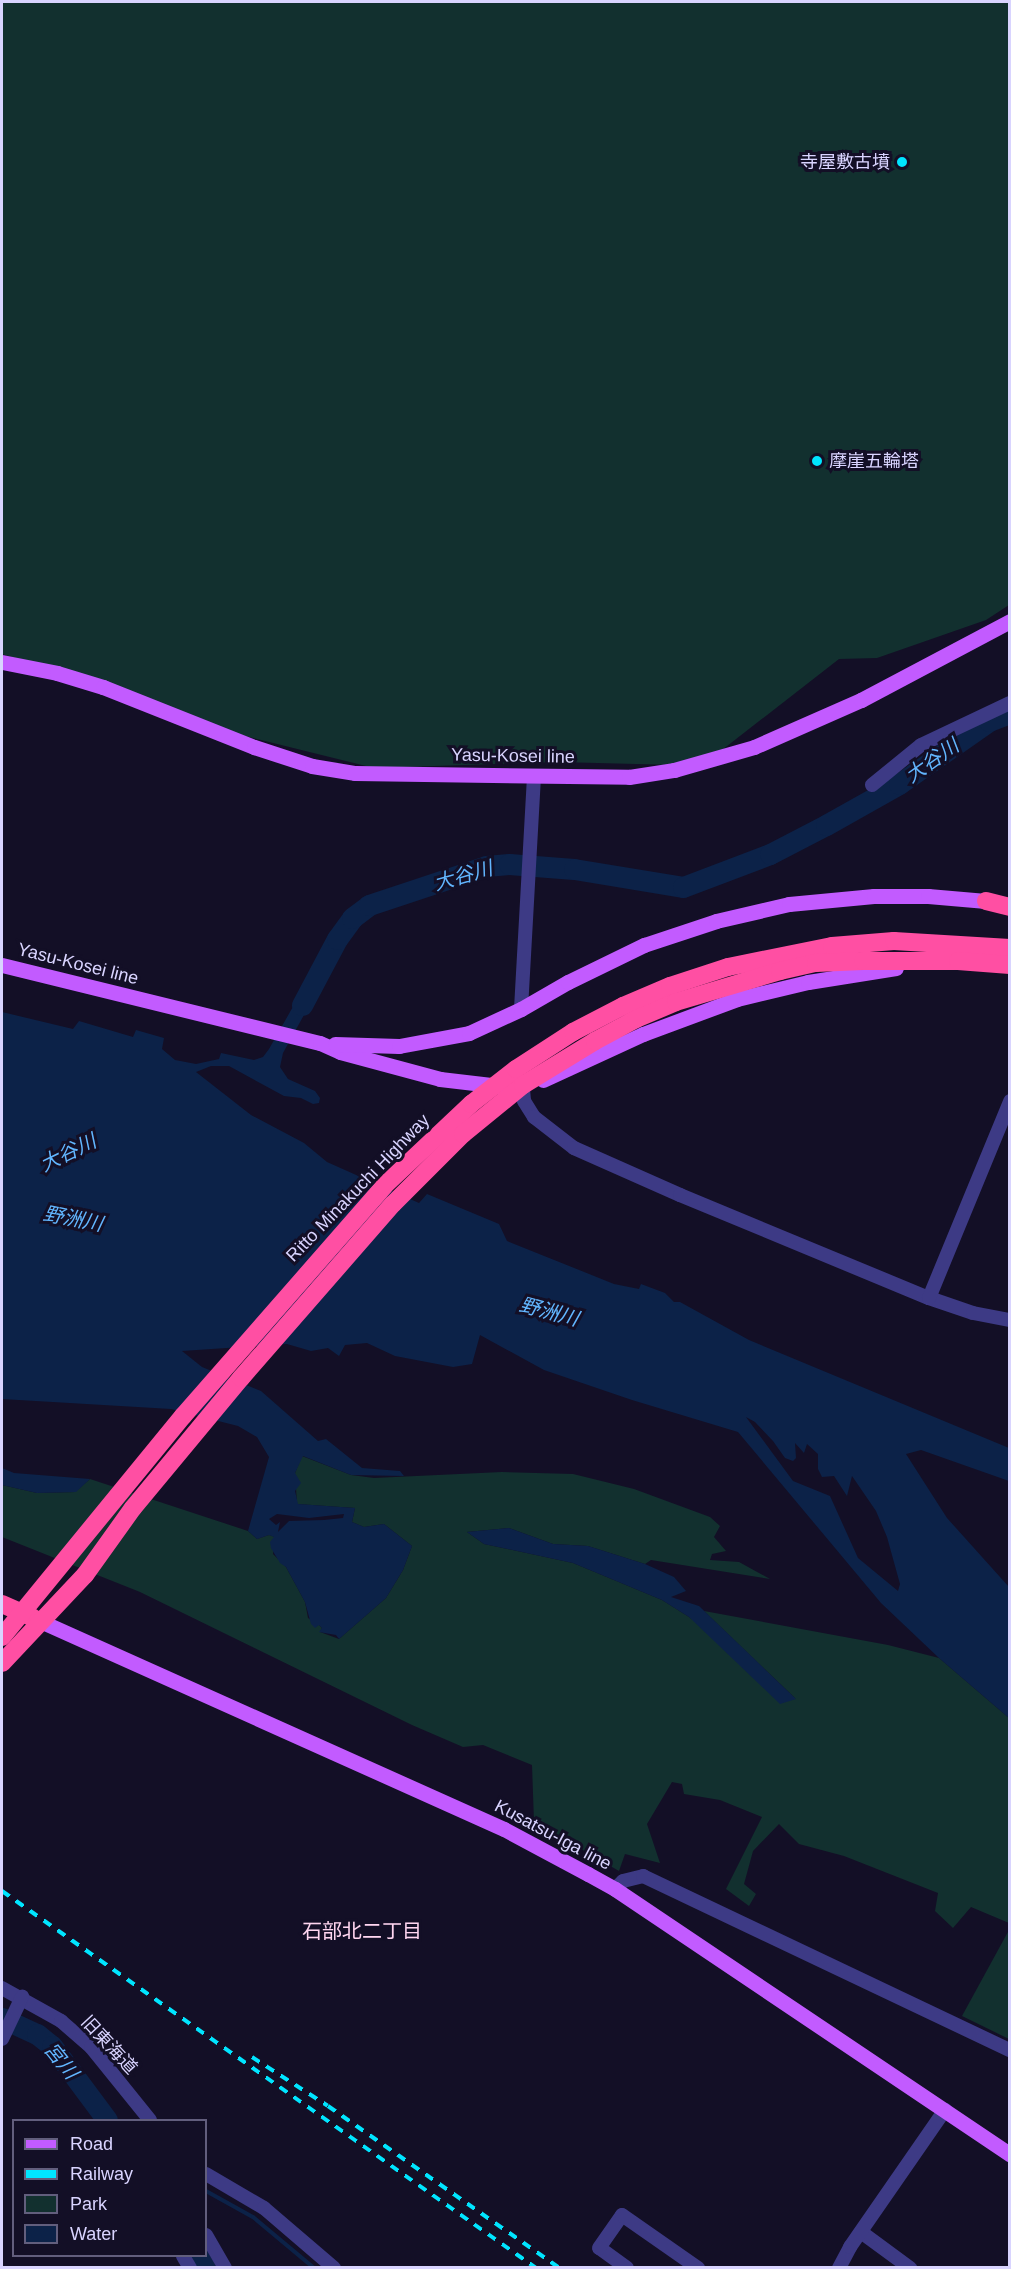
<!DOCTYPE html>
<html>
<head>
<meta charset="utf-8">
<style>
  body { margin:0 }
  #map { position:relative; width:1011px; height:2269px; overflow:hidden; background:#130f26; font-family:Arial,"Noto Sans JP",sans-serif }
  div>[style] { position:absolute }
  .green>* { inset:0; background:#12302f }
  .water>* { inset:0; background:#0c2248 }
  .stream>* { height:4px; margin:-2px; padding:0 2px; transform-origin:2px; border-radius:2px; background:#0c2248 }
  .river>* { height:21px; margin:-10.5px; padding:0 10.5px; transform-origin:10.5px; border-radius:10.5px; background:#0c2248 }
  .minor>* { height:14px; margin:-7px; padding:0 7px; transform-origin:7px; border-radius:7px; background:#3d3a85 }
  .major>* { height:15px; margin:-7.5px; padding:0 7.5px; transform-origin:7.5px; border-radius:7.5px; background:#c25bff }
  .highway>* { height:18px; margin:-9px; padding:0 9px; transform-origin:9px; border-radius:9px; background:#ff4fa3 }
  .rail>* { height:4px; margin-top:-2px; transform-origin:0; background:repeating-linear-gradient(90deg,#00e5ff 0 9px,transparent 0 17px) }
  .dots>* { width:16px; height:16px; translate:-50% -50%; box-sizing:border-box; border:3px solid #130f26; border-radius:50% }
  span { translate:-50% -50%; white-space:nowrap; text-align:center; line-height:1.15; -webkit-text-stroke:6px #130f26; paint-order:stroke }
  .poi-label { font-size:18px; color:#d9d4ff }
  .right { translate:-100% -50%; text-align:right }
  .left { translate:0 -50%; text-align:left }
  .street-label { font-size:18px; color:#d9d4ff }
  .water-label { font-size:20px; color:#62b6ff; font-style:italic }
  .neighbourhood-label { font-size:20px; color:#ffd6f0 }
  .frame { position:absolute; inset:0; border:3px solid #d9d4ff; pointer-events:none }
  .legend { position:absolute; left:12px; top:2119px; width:195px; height:138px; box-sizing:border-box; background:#130f26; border:2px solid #625e7d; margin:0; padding:8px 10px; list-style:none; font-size:18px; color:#d9d4ff }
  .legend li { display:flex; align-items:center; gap:12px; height:30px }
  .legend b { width:30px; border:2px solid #625e7d }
</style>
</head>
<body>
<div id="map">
  <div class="green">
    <i style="clip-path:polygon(2px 2px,1009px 2px,1009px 605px,986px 620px,877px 658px,839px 659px,722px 750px,676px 765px,558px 762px,374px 768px,209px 727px,112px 686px,2px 654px)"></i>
    <i style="clip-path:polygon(302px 1456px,351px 1475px,374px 1478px,502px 1472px,573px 1474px,634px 1489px,710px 1517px,720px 1526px,714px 1537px,726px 1551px,712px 1554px,710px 1560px,739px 1562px,770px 1579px,651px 1560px,645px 1564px,588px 1546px,553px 1544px,509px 1528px,467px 1532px,484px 1544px,573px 1563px,662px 1600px,689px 1617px,796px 1699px,704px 1611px,888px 1645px,939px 1658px,1009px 1718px,1009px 1923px,971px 1907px,953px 1928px,935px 1911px,938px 1893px,844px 1856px,799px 1844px,779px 1824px,753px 1851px,744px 1884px,756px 1894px,749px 1906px,726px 1889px,762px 1817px,720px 1800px,684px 1794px,682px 1784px,672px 1782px,647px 1824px,660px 1863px,625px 1854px,619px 1871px,534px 1822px,532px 1765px,483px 1745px,463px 1747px,412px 1725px,140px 1592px,2px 1537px,2px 1485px,37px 1493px,75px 1492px,90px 1479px,248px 1531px,257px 1539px,269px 1535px,275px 1537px,273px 1554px,286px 1567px,305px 1602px,308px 1618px,319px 1625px,322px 1628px,320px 1632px,339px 1639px,386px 1598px,403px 1570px,412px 1546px,384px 1524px,364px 1527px,352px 1522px,355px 1508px,297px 1504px,295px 1473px)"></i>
    <i style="clip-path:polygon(1009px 1930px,1010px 2039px,1009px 2039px,962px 2016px)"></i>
  </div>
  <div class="water">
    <i style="clip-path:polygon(evenodd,312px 980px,318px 983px,313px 993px,315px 995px,283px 1053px,280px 1067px,288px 1079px,315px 1091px,320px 1098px,319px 1103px,313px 1104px,301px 1098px,284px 1096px,229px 1066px,211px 1066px,196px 1072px,251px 1115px,304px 1143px,327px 1162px,419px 1203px,427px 1194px,499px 1224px,507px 1241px,614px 1284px,639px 1289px,641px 1284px,665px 1293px,674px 1302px,680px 1302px,749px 1340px,1009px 1448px,1009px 1481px,921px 1450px,906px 1454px,947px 1518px,1009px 1587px,1009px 1718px,939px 1658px,881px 1603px,738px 1432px,632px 1400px,544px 1370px,480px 1335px,472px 1364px,453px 1367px,395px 1356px,367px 1343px,345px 1345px,339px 1356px,328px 1348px,311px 1351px,287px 1344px,182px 1351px,202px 1367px,261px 1391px,318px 1441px,326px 1439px,362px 1468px,400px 1471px,404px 1476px,351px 1475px,303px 1456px,295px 1473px,301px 1483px,295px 1491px,298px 1504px,355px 1508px,352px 1522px,364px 1527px,384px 1524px,412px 1546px,403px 1570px,386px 1598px,339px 1639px,336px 1635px,319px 1632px,322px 1628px,319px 1625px,315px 1628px,311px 1624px,305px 1602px,286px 1567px,280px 1563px,271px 1548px,270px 1542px,274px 1537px,269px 1535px,257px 1539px,248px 1531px,269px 1457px,257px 1437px,238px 1426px,171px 1409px,2px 1399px,2px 1012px,73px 1029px,79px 1021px,133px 1037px,136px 1030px,164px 1038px,162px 1049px,175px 1060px,196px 1064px,219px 1059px,221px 1053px,254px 1060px,263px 1057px,269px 1049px,303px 989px,307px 990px,312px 980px,746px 1417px,755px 1422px,773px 1441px,785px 1458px,793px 1461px,796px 1458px,795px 1443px,804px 1453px,807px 1444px,818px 1454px,818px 1469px,822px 1477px,834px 1476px,847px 1496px,852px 1476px,876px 1511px,887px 1537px,900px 1584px,898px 1591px,858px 1558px,830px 1496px,793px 1481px,746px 1417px,312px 980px,277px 1514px,309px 1518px,344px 1514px,343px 1518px,324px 1520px,289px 1521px,278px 1532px,280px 1522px,276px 1525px,269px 1519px,277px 1514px)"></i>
    <i style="clip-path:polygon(2px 1468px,14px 1473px,90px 1479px,76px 1492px,37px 1493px,2px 1485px)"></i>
    <i style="clip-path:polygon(509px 1528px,553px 1544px,588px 1546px,645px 1564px,674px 1577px,686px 1591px,671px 1597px,699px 1606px,796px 1699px,780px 1704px,689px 1617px,662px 1600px,573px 1563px,484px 1544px,467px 1532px)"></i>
  </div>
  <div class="stream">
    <i style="left:206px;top:2191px;width:54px;rotate:29deg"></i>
    <i style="left:253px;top:2217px;width:80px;rotate:39.9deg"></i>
  </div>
  <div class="river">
    <i style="left:302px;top:1005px;width:75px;rotate:-62.1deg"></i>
    <i style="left:337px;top:939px;width:26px;rotate:-54deg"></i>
    <i style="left:352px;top:918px;width:21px;rotate:-37deg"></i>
    <i style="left:369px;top:905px;width:123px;rotate:-18.4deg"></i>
    <i style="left:486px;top:866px;width:23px;rotate:-5deg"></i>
    <i style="left:509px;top:864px;width:65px;rotate:4.4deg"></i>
    <i style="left:574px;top:869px;width:110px;rotate:9.4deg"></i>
    <i style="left:683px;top:887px;width:93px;rotate:-20.8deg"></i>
    <i style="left:770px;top:854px;width:63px;rotate:-27.4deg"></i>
    <i style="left:826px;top:825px;width:84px;rotate:-29.3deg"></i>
    <i style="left:899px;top:784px;width:110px;rotate:-35deg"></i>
    <i style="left:989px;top:721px;width:22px;rotate:-21deg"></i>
    <i style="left:2px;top:2018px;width:38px;rotate:25deg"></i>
    <i style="left:37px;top:2034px;width:19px;rotate:39deg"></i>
    <i style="left:52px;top:2046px;width:92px;rotate:53.4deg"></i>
    <i style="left:198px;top:2256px;width:14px;rotate:60deg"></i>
  </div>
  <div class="minor">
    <i style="left:872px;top:785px;width:63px;rotate:-39.2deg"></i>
    <i style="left:921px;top:745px;width:98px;rotate:-25.3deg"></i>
    <i style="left:521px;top:1009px;width:233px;rotate:-86.8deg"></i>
    <i style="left:523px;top:1089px;width:12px;rotate:85deg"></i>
    <i style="left:524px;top:1101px;width:19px;rotate:58deg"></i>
    <i style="left:534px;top:1117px;width:51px;rotate:37.8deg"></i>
    <i style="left:574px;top:1148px;width:116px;rotate:23.9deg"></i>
    <i style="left:680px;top:1195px;width:269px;rotate:22.5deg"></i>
    <i style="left:929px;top:1298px;width:46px;rotate:18.8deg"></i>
    <i style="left:973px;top:1313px;width:38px;rotate:11deg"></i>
    <i style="left:929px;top:1298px;width:213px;rotate:-67.6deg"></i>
    <i style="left:615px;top:1889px;width:11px;rotate:-45deg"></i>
    <i style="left:623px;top:1881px;width:21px;rotate:-14deg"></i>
    <i style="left:643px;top:1876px;width:406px;rotate:25.4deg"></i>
    <i style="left:2px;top:1988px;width:68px;rotate:29.2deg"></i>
    <i style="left:61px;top:2021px;width:40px;rotate:41deg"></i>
    <i style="left:91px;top:2047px;width:94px;rotate:51.1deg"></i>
    <i style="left:2px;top:2039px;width:47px;rotate:-64.5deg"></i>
    <i style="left:206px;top:2174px;width:67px;rotate:30.4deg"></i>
    <i style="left:264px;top:2208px;width:92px;rotate:40.6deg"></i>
    <i style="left:861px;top:2232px;width:61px;rotate:36.3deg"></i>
    <i style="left:206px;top:2235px;width:38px;rotate:60deg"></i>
    <i style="left:183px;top:2256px;width:14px;rotate:60deg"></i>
    <i style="left:627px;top:2268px;width:34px;rotate:-144deg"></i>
    <i style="left:599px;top:2248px;width:40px;rotate:-55.1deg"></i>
    <i style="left:622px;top:2215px;width:93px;rotate:34.9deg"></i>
    <i style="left:839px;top:2268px;width:24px;rotate:-62deg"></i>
    <i style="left:850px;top:2247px;width:167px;rotate:-55.3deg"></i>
  </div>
  <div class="major">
    <i style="left:2px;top:662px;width:56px;rotate:11.3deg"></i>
    <i style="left:57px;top:673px;width:48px;rotate:16.9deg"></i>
    <i style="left:103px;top:687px;width:162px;rotate:21.7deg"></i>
    <i style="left:254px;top:747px;width:61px;rotate:18.1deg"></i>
    <i style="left:312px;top:766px;width:44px;rotate:9.2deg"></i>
    <i style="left:355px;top:773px;width:274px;rotate:0.8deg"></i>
    <i style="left:629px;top:777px;width:46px;rotate:-8.8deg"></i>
    <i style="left:674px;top:770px;width:83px;rotate:-16deg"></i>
    <i style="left:754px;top:747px;width:117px;rotate:-23.7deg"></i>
    <i style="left:861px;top:700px;width:169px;rotate:-27.9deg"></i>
    <i style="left:2px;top:965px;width:327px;rotate:13.8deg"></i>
    <i style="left:320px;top:1043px;width:22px;rotate:24deg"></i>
    <i style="left:340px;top:1052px;width:104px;rotate:15.1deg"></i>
    <i style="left:440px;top:1079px;width:60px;rotate:6.7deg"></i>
    <i style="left:335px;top:1044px;width:64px;rotate:1.8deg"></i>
    <i style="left:399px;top:1046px;width:71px;rotate:-10.5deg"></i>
    <i style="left:469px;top:1033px;width:57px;rotate:-24.8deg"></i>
    <i style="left:521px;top:1009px;width:54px;rotate:-29.9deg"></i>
    <i style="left:568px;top:982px;width:85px;rotate:-26deg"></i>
    <i style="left:644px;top:945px;width:76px;rotate:-18.4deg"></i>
    <i style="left:716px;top:921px;width:75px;rotate:-13.1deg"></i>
    <i style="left:789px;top:904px;width:85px;rotate:-5.4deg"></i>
    <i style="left:874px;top:896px;width:54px"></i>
    <i style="left:928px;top:896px;width:58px;rotate:4.9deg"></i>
    <i style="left:543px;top:1080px;width:110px;rotate:-24.7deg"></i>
    <i style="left:643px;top:1034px;width:100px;rotate:-20.4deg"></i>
    <i style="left:737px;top:999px;width:73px;rotate:-13.5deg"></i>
    <i style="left:808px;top:982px;width:89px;rotate:-9deg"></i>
    <i style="left:40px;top:1621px;width:508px;rotate:24.15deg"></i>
    <i style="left:504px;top:1829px;width:95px;rotate:28.2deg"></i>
    <i style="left:588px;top:1874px;width:31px;rotate:29deg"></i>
    <i style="left:615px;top:1889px;width:476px;rotate:33.9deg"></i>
  </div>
  <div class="highway">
    <i style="left:986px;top:901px;width:25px;rotate:14deg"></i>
    <i style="left:2px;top:1604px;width:34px;rotate:24deg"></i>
    <i style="left:2px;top:1637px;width:286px;rotate:-50.7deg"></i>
    <i style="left:183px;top:1416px;width:305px;rotate:-48.8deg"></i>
    <i style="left:384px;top:1186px;width:120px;rotate:-43.3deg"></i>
    <i style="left:471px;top:1104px;width:57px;rotate:-37.9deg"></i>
    <i style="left:516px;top:1069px;width:68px;rotate:-33deg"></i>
    <i style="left:573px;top:1032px;width:56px;rotate:-27.5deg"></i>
    <i style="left:623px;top:1006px;width:51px;rotate:-23.1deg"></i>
    <i style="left:670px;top:986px;width:61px;rotate:-18.1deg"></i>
    <i style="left:728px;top:967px;width:106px;rotate:-11.4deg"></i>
    <i style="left:832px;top:946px;width:62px;rotate:-4.6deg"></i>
    <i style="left:894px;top:941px;width:116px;rotate:3.5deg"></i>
    <i style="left:2px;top:1663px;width:121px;rotate:-46.7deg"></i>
    <i style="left:85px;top:1575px;width:82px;rotate:-54.4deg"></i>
    <i style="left:133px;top:1508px;width:169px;rotate:-50.3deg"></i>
    <i style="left:241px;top:1378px;width:231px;rotate:-48.9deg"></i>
    <i style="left:393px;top:1204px;width:99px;rotate:-45deg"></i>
    <i style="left:463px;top:1134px;width:77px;rotate:-39.2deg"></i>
    <i style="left:523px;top:1085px;width:84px;rotate:-31.4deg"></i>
    <i style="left:595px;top:1041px;width:47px;rotate:-28.2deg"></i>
    <i style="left:636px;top:1019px;width:43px;rotate:-23deg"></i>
    <i style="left:676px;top:1002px;width:109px;rotate:-16.6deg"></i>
    <i style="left:780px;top:971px;width:37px;rotate:-13deg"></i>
    <i style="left:816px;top:963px;width:47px;rotate:-2.4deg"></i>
    <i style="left:863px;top:961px;width:95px"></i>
    <i style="left:958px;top:961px;width:52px;rotate:4.4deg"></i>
  </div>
  <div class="rail">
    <i style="left:2px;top:1891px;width:654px;rotate:35.22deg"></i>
    <i style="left:252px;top:2057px;width:90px;rotate:32.8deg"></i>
    <i style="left:328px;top:2106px;width:282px;rotate:35deg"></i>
  </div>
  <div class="dots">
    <i style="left:902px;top:162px;background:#00e5ff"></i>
    <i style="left:817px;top:461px;background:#00e5ff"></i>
  </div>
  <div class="poi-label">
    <span class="right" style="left:890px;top:162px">寺屋敷古墳</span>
    <span class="left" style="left:829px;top:461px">摩崖五輪塔</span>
  </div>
  <div class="street-label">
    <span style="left:513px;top:756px;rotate:1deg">Yasu-Kosei line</span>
    <span style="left:78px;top:964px;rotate:14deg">Yasu-Kosei line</span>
    <span style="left:358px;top:1188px;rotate:-46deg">Ritto Minakuchi Highway</span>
    <span style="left:553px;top:1835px;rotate:28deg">Kusatsu-Iga line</span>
    <span style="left:109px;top:2045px;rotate:47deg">旧東海道</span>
  </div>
  <div class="water-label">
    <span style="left:932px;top:761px;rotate:-35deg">大谷川</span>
    <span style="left:463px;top:876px;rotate:-16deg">大谷川</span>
    <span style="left:68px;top:1153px;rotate:-26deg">大谷川</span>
    <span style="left:73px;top:1219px;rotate:11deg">野洲川</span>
    <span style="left:549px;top:1312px;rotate:15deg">野洲川</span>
    <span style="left:61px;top:2061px;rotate:51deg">宮川</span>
  </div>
  <div class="neighbourhood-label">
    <span style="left:362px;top:1931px">石部北二丁目</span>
  </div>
  <div class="frame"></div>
  <ul class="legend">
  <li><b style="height:8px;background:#c25bff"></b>Road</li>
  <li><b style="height:8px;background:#00e5ff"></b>Railway</li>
  <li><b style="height:16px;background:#12302f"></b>Park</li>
  <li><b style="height:16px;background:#0c2248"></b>Water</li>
  </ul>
</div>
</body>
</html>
